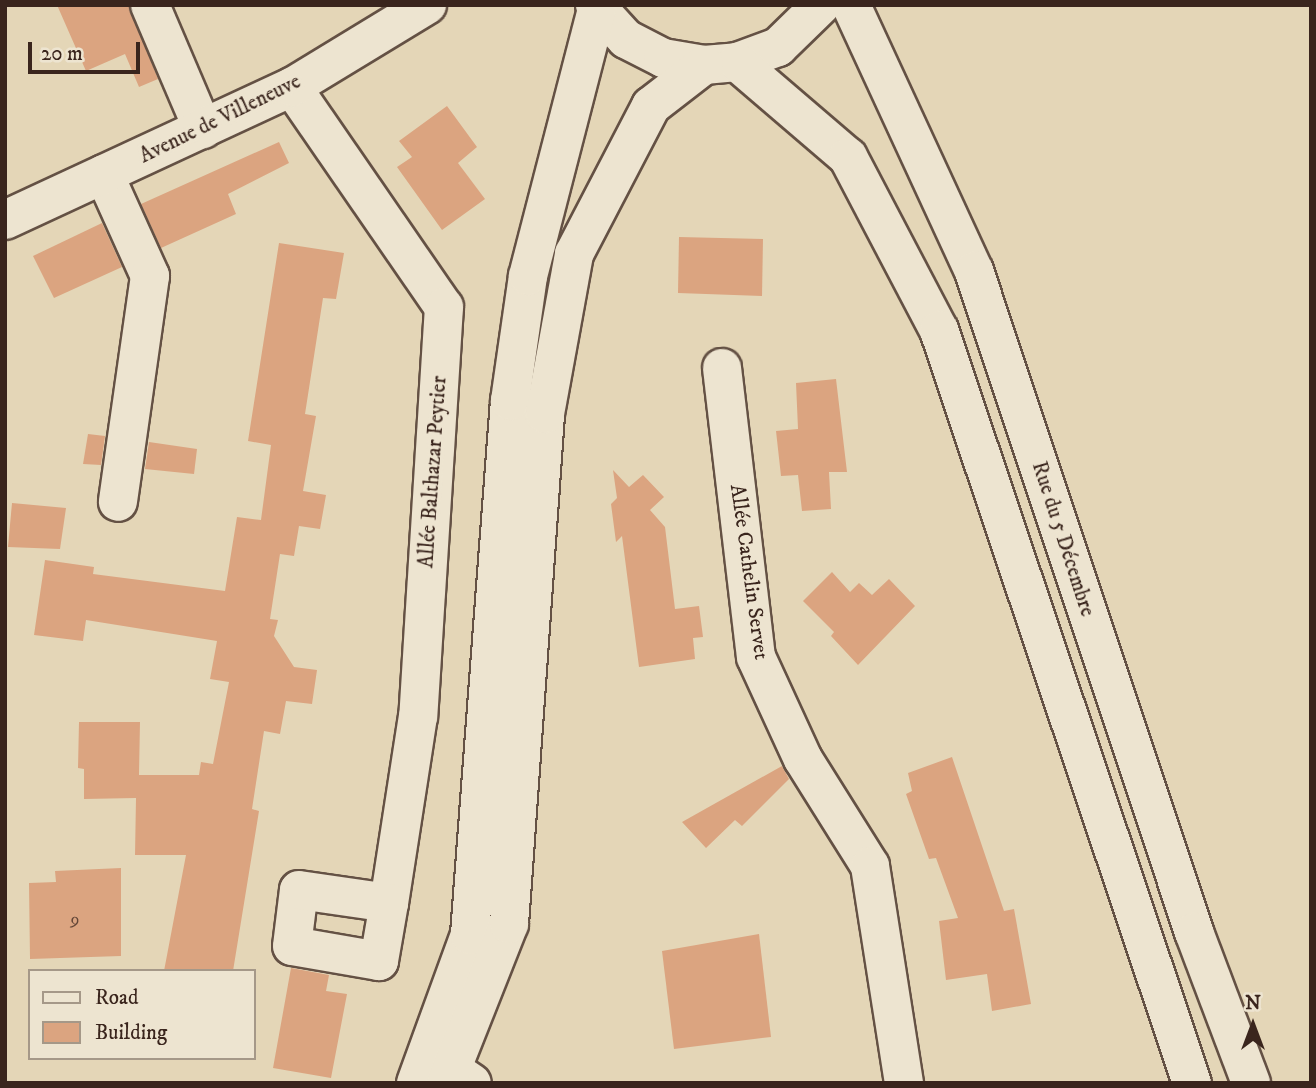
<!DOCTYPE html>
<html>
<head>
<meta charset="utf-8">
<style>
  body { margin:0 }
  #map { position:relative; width:1316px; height:1088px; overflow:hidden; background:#e4d6b7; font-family:"IM FELL DW Pica",serif }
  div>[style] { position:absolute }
  .building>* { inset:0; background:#dba480 }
  .roads { filter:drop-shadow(2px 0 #645144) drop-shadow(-2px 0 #645144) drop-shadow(0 2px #645144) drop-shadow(0 -2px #645144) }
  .minor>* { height:38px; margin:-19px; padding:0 19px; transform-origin:19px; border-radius:19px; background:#ede4d0 }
  .tertiary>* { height:38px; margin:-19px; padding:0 19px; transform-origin:19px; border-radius:19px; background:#ede4d0 }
  .secondary>* { height:38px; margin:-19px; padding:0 19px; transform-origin:19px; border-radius:19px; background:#ede4d0 }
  span { translate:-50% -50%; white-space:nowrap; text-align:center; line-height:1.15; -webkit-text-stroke:7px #ede4d0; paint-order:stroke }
  .number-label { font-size:18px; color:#624536 }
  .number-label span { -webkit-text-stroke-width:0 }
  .street-label { font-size:21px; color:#3a251d }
  .frame { position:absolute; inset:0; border:7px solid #3a251d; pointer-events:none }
  .legend { position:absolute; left:28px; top:969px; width:228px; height:91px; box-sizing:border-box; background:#ede4d0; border:2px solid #a59888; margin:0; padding:9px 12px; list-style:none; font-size:21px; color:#3a251d }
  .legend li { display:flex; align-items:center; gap:14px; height:35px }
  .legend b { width:35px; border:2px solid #a59888 }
  .north { position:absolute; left:1218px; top:990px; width:70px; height:70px; -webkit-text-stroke:5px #ede4d0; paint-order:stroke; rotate:0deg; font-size:19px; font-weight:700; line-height:28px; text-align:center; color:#3a251d }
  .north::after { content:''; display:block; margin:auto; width:24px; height:32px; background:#3a251d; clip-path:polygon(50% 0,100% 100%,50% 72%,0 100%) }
  .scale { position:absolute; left:28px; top:42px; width:112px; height:32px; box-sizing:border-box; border:4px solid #3a251d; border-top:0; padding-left:9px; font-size:21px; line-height:24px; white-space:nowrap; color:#3a251d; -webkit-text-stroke:5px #ede4d0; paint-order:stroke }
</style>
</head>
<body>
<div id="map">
  <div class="building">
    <i style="clip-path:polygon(57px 5px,129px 5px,158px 79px,139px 87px,125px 54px,86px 71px)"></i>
    <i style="clip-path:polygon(447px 106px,477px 147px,458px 163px,485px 199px,442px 230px,397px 167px,412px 157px,399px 141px)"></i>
    <i style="clip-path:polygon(279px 142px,289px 163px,228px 194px,236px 214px,161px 248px,141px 204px)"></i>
    <i style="clip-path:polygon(102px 223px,122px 267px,54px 298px,33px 256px)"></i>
    <i style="clip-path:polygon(679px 237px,763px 239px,762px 296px,678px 293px)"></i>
    <i style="clip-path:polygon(279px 243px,344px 253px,336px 299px,323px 298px,305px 414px,316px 416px,303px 491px,326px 495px,320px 529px,299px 526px,294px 556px,280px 554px,270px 619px,278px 620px,274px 636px,294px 667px,317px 670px,312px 704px,286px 701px,280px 734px,264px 731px,252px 809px,259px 811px,233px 971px,164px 971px,186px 855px,135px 855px,136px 798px,84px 799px,84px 769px,78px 768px,79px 722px,140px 722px,139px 775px,199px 775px,201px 762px,213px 764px,229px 682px,210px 679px,217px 641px,86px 620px,83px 641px,34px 635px,45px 560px,94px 567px,93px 574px,225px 591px,237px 517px,261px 520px,271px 445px,248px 441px)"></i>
    <i style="clip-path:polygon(836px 379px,847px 472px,829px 472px,831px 509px,802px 511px,798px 475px,781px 476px,776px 431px,798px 429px,796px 383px)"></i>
    <i style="clip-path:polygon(88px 434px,105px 436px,101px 465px,83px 464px)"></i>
    <i style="clip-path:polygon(149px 442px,197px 449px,194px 474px,145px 469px)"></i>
    <i style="clip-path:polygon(613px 470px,629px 487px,643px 475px,664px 497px,650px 510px,665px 527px,675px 609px,699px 606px,703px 637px,693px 638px,695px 659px,639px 667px,622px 536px,616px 542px,611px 504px,617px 498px)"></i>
    <i style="clip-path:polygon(12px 503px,66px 508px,60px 549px,8px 547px)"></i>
    <i style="clip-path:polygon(832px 572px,850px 592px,859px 583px,872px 595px,889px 579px,915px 606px,858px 665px,831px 636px,834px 632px,803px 601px)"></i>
    <i style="clip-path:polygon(952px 757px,1004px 911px,1014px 909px,1031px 1004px,992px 1011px,987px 974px,946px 980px,939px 921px,958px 918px,936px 858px,929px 859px,906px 794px,912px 791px,908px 773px)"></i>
    <i style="clip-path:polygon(782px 766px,789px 779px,742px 826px,735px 820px,706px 848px,682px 822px)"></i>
    <i style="clip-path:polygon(121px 868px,121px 956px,30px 959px,29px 883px,56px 882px,55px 871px)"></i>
    <i style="clip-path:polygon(759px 934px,771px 1037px,674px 1049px,662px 951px)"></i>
    <i style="clip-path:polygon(291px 968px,329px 975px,326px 991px,347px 994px,331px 1078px,273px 1068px)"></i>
  </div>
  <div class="roads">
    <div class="minor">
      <i style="left:150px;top:5px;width:135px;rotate:66.9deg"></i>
      <i style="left:292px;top:87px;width:267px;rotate:55.4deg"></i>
      <i style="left:444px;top:307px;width:410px;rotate:93.6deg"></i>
      <i style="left:418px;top:716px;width:189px;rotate:98.8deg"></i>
      <i style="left:389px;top:903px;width:59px;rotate:99.8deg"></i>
      <i style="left:379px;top:961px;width:88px;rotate:-170.2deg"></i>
      <i style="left:292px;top:946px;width:56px;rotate:-82.9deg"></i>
      <i style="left:299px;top:890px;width:91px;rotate:8.2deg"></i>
      <i style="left:104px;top:174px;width:112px;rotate:65.7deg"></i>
      <i style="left:150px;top:276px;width:228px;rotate:98.1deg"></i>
      <i style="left:722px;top:368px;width:291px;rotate:83.3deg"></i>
      <i style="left:756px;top:657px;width:112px;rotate:65.3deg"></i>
      <i style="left:803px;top:759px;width:126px;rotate:57.9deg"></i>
      <i style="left:870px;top:866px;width:220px;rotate:81.1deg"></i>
      <i style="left:451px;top:1069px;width:25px;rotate:34deg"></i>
    </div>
    <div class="tertiary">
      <i style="left:5px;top:220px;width:316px;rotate:-24.9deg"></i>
      <i style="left:292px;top:87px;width:158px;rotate:-31.3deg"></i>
    </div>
    <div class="secondary">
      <i style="left:595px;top:5px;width:46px;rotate:47.6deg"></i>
      <i style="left:626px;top:39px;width:42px;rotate:27.2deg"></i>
      <i style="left:663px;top:58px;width:42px;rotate:9.7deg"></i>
      <i style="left:704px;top:65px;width:33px;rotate:-5deg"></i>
      <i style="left:737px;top:62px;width:44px;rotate:-20.1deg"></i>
      <i style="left:778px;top:47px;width:60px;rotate:-44.3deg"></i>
      <i style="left:851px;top:5px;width:293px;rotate:65.2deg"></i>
      <i style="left:974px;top:271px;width:697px;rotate:71.59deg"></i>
      <i style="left:1194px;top:932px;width:161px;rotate:69.3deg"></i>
      <i style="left:737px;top:62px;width:146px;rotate:40.6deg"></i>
      <i style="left:848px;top:157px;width:195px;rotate:62.3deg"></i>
      <i style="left:939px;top:330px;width:794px;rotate:71.43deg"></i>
      <i style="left:416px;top:1083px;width:158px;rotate:-70deg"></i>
      <i style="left:470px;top:935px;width:535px;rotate:-85.72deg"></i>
      <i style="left:510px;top:401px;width:126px;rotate:-81.8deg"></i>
      <i style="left:528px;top:276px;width:275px;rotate:-75.5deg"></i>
      <i style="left:446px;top:1083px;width:171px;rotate:-68.4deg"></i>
      <i style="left:509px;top:924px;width:511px;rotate:-85.96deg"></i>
      <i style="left:545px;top:414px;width:163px;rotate:-79.7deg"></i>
      <i style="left:574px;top:254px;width:167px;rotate:-62.5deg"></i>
      <i style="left:651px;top:106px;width:67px;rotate:-37.7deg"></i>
    </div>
  </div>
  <div class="number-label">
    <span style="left:75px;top:920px">9</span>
  </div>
  <div class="street-label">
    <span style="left:220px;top:119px;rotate:-26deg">Avenue de Villeneuve</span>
    <span style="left:433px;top:472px;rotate:-86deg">Allée Balthazar Peytier</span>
    <span style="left:1063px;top:539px;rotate:72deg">Rue du 5 Décembre</span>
    <span style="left:749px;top:572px;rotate:82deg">Allée Cathelin Servet</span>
  </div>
  <div class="frame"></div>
  <ul class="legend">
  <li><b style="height:9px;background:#ede4d0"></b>Road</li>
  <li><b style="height:19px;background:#dba480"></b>Building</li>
  </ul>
  <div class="north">N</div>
  <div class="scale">20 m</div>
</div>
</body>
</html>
